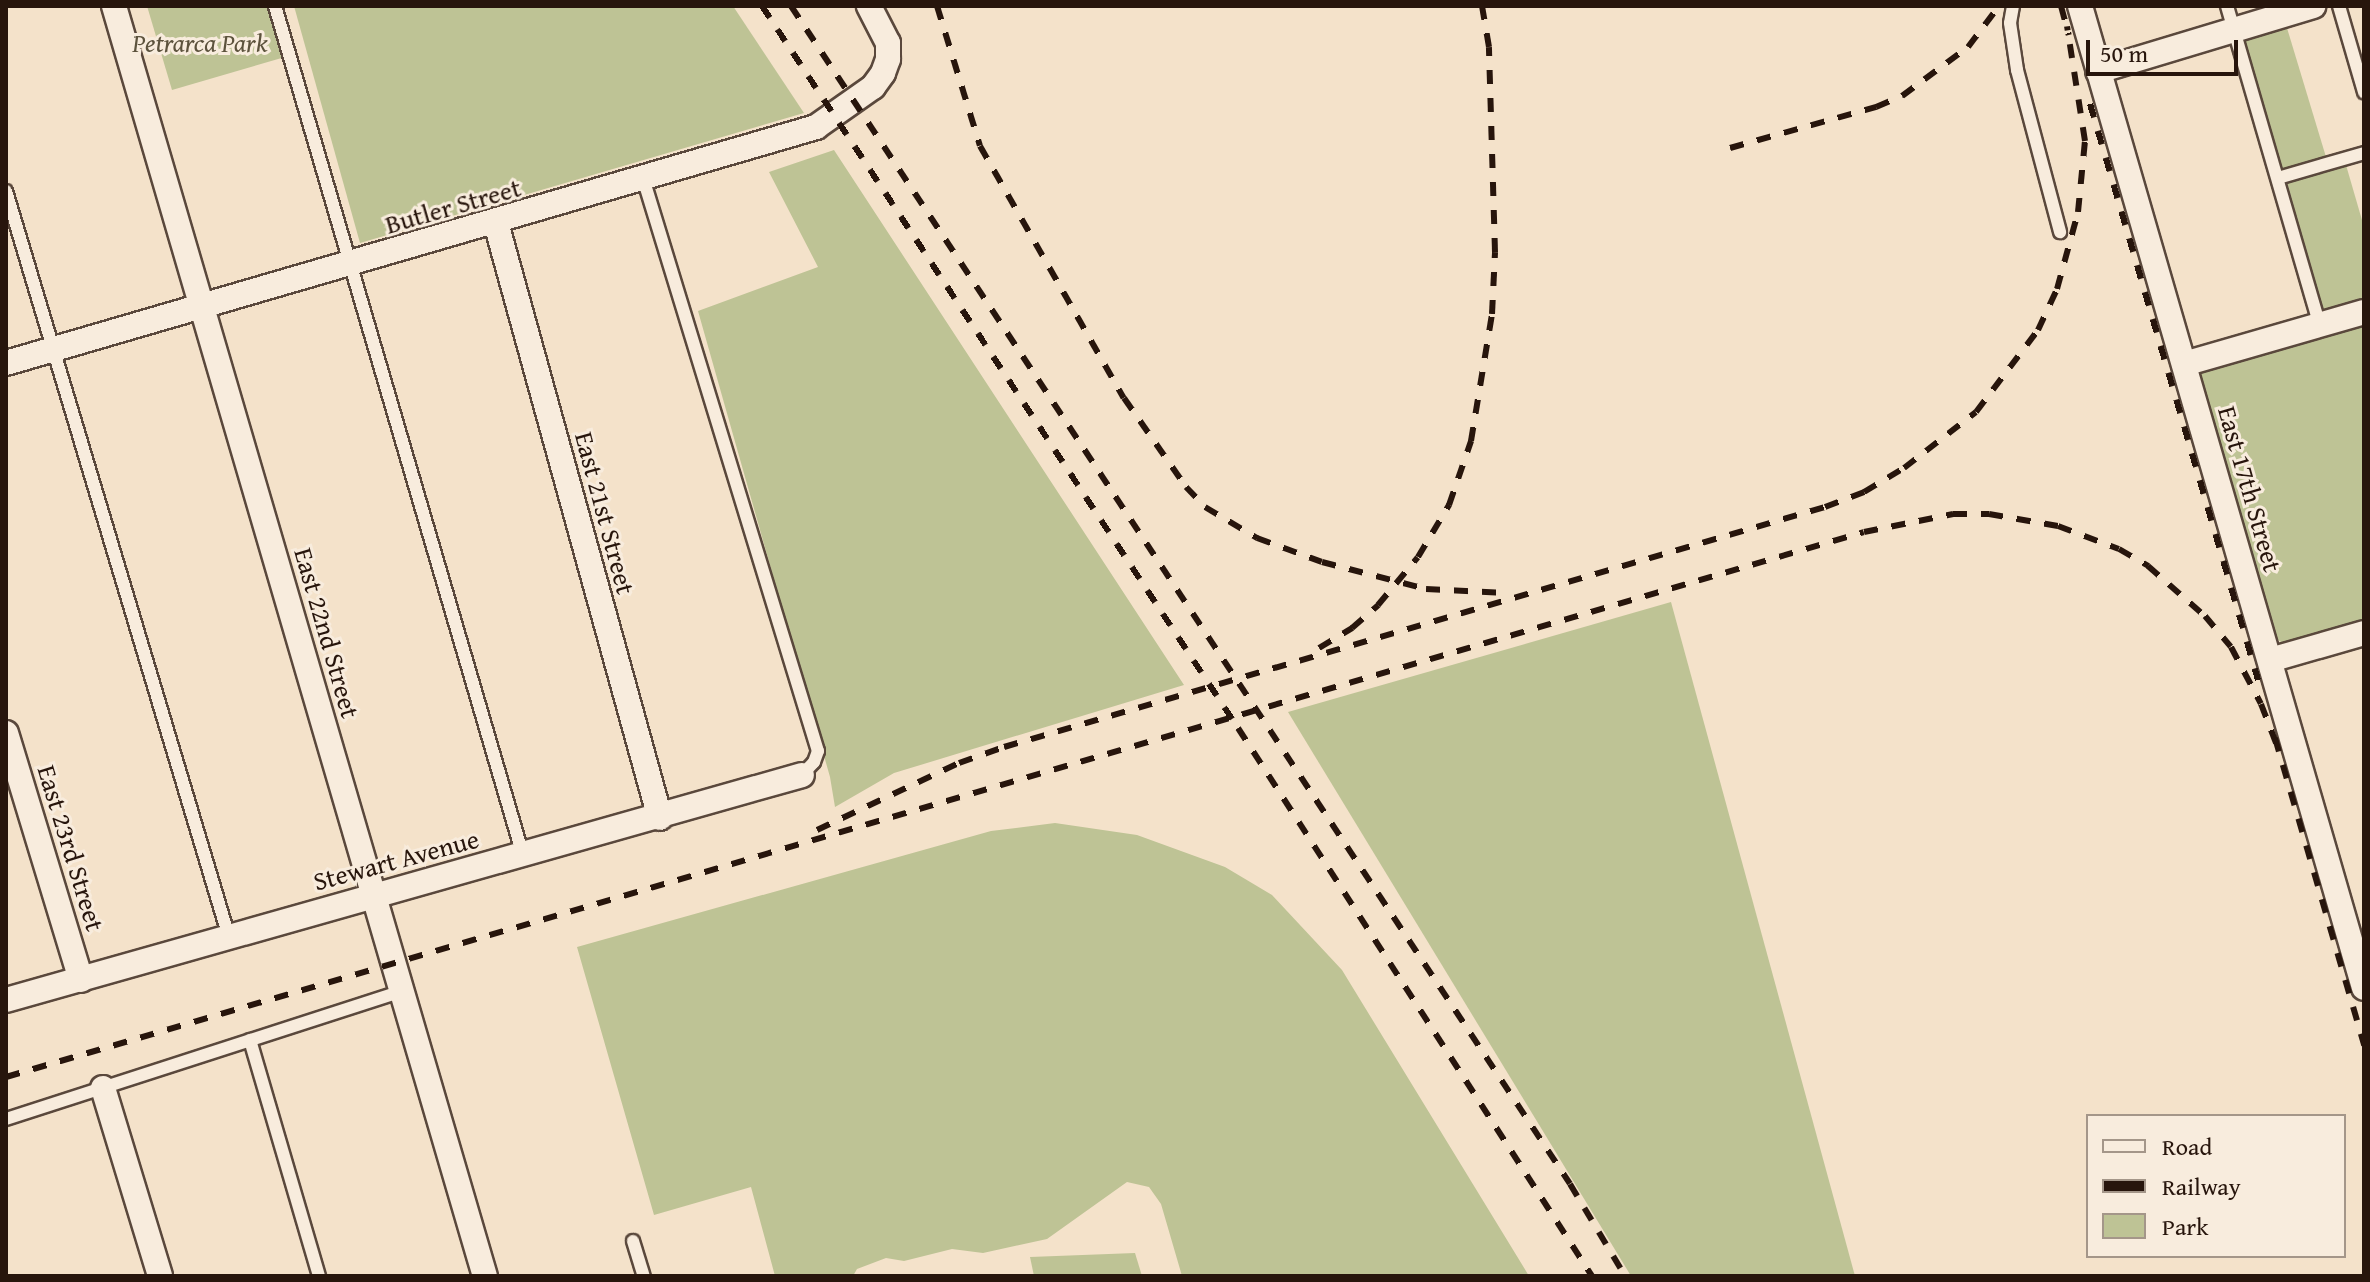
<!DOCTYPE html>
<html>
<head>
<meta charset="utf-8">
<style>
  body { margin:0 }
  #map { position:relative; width:2370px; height:1282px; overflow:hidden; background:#f4e2ca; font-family:"Gentium Book Plus",serif }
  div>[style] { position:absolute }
  .green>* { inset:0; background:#bec395 }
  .roads { filter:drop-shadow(2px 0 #5a483c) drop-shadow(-2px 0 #5a483c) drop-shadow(0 2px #5a483c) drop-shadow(0 -2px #5a483c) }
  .service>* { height:12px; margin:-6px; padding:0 6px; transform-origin:6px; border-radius:6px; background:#f8ecdd }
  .minor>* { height:24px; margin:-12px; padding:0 12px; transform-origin:12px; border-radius:12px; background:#f8ecdd }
  .rail>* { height:6px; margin-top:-3px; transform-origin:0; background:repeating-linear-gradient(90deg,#27150c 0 14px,transparent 0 28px) }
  span { translate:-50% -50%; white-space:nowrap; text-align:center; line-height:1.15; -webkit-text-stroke:6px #f8ecdd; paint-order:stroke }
  .park-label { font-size:26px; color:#5c523c; font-style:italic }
  .street-label { font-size:26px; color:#27150c }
  .frame { position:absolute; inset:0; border:8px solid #27150c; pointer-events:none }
  .legend { position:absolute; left:2086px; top:1114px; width:260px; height:144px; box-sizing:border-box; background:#f8ecdd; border:2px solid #a49689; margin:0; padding:10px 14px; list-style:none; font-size:24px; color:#27150c }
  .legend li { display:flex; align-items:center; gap:16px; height:40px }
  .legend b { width:40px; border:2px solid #a49689 }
  .scale { position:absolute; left:2086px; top:40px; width:152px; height:36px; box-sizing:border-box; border:4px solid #27150c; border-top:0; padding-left:10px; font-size:24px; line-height:28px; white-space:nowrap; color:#27150c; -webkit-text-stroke:6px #f8ecdd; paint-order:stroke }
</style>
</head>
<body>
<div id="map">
  <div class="green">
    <i style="clip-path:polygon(147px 6px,270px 6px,285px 57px,172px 90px)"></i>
    <i style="clip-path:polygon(294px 6px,733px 6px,804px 113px,360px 243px)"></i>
    <i style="clip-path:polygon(2287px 28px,2326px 157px,2281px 170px,2244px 40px)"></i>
    <i style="clip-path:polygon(834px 150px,1184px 685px,894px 773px,835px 807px,830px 777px,698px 311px,818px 267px,769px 172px)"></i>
    <i style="clip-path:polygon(2346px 165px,2364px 227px,2364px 304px,2324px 316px,2287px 183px)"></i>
    <i style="clip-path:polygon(2364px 322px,2364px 624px,2284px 644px,2271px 635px,2197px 373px)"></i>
    <i style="clip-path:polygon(1671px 602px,1855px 1276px,1631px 1276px,1288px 712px)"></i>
    <i style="clip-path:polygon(1055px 823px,1137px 835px,1225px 867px,1272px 895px,1342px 970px,1529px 1276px,1182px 1276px,1161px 1204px,1149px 1187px,1127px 1182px,1047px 1239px,983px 1253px,952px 1249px,904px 1261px,886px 1258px,857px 1269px,853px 1276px,775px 1276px,751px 1187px,654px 1215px,577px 947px,991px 831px)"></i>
    <i style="clip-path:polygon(1135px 1253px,1142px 1276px,1034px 1276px,1030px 1257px)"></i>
  </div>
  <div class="roads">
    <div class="service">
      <i style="left:275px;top:6px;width:884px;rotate:73.72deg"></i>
      <i style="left:2013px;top:6px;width:17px;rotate:100deg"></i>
      <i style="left:2010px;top:23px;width:48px;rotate:81.5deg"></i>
      <i style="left:2017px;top:70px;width:168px;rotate:75.1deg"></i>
      <i style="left:2227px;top:6px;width:333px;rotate:73.8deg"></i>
      <i style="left:2339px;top:6px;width:90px;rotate:73.8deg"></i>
      <i style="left:643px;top:178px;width:599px;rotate:73.02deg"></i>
      <i style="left:818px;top:751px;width:12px;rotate:110deg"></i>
      <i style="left:814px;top:762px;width:18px;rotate:133deg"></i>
      <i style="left:2278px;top:178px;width:90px;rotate:-16.2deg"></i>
      <i style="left:6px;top:191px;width:779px;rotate:73.36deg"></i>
      <i style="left:250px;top:1040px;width:246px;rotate:73.7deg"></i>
      <i style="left:6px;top:1119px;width:417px;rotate:-17.9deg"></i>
      <i style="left:633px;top:1241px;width:37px;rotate:73deg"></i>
    </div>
    <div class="minor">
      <i style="left:114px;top:6px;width:1323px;rotate:73.72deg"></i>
      <i style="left:2080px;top:6px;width:1022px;rotate:73.87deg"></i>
      <i style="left:2098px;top:71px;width:225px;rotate:-16.8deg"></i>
      <i style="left:496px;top:223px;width:617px;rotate:74.59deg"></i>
      <i style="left:6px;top:363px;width:844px;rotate:-16.24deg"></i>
      <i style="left:816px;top:127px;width:70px;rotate:-35.1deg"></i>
      <i style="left:873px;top:87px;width:17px;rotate:-54deg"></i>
      <i style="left:883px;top:73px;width:15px;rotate:-70deg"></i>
      <i style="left:888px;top:59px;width:16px;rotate:-90deg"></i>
      <i style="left:888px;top:43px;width:42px;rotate:-117.2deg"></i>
      <i style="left:2184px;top:364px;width:187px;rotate:-16.1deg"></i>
      <i style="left:2270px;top:660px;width:98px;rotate:-16deg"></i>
      <i style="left:6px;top:733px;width:258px;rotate:73.1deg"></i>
      <i style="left:6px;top:1000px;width:827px;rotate:-15.78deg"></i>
      <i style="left:103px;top:1088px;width:196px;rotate:73.1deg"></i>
    </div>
  </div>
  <div class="rail">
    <i style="left:762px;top:6px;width:865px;rotate:56.6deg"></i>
    <i style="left:1238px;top:728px;width:652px;rotate:57.14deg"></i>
    <i style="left:791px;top:6px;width:1412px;rotate:56.52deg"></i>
    <i style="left:1570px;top:1184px;width:107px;rotate:59.1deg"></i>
    <i style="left:937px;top:6px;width:146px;rotate:72.9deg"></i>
    <i style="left:980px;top:146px;width:290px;rotate:60.3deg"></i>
    <i style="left:1124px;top:398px;width:108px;rotate:55.1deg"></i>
    <i style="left:1186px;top:487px;width:28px;rotate:46deg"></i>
    <i style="left:1205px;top:507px;width:61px;rotate:30.8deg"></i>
    <i style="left:1257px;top:538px;width:69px;rotate:20.3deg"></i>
    <i style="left:1322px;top:562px;width:107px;rotate:14.6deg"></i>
    <i style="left:1426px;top:589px;width:80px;rotate:2.9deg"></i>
    <i style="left:2061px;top:6px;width:30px;rotate:75deg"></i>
    <i style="left:2090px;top:104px;width:600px;rotate:73.74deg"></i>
    <i style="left:1730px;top:148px;width:152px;rotate:-15.7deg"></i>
    <i style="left:1876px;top:107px;width:28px;rotate:-23deg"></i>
    <i style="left:1902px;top:96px;width:82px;rotate:-36.6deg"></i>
    <i style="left:1968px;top:47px;width:51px;rotate:-52.9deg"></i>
    <i style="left:1319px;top:648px;width:39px;rotate:-31deg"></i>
    <i style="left:1352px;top:628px;width:35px;rotate:-41deg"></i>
    <i style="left:1378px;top:605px;width:62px;rotate:-50.2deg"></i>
    <i style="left:1418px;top:557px;width:61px;rotate:-59.2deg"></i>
    <i style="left:1449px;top:505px;width:68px;rotate:-71deg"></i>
    <i style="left:1471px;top:441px;width:129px;rotate:-80.6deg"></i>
    <i style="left:1492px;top:314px;width:62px;rotate:-87.2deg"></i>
    <i style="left:1495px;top:252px;width:205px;rotate:-91.7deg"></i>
    <i style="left:1489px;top:47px;width:42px;rotate:-99.7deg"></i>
    <i style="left:2275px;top:738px;width:320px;rotate:73.8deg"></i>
    <i style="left:817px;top:830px;width:157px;rotate:-25.3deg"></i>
    <i style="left:959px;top:763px;width:48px;rotate:-19.6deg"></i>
    <i style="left:1004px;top:747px;width:855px;rotate:-16.3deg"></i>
    <i style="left:1825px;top:507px;width:42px;rotate:-21deg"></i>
    <i style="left:1864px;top:492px;width:47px;rotate:-31deg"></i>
    <i style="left:1904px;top:468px;width:91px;rotate:-37.9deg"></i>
    <i style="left:1976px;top:412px;width:103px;rotate:-52.9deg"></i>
    <i style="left:2038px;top:330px;width:45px;rotate:-65.1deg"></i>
    <i style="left:2057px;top:289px;width:80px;rotate:-74.7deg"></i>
    <i style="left:2078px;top:212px;width:71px;rotate:-84.4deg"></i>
    <i style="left:2085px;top:141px;width:116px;rotate:-98.9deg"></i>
    <i style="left:6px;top:1077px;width:1936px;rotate:-16.35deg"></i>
    <i style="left:1864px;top:532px;width:91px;rotate:-11.4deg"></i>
    <i style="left:1953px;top:514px;width:36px"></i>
    <i style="left:1989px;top:514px;width:70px;rotate:9.9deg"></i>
    <i style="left:2058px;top:526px;width:65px;rotate:20.7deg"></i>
    <i style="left:2119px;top:549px;width:34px;rotate:30deg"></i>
    <i style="left:2148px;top:566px;width:76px;rotate:41.3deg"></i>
    <i style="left:2205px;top:616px;width:40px;rotate:50deg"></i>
    <i style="left:2231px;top:647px;width:64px;rotate:62.2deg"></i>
    <i style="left:2261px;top:704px;width:47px;rotate:68.9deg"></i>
  </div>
  <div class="park-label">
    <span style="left:200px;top:43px">Petrarca Park</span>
  </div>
  <div class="street-label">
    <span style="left:453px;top:206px;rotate:-16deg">Butler Street</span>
    <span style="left:2250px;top:489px;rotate:74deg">East 17th Street</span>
    <span style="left:605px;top:513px;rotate:75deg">East 21st Street</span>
    <span style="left:327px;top:633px;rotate:74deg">East 22nd Street</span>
    <span style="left:71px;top:848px;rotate:73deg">East 23rd Street</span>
    <span style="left:396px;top:860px;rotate:-15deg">Stewart Avenue</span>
  </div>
  <div class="frame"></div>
  <ul class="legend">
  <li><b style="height:10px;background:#f8ecdd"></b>Road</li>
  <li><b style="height:10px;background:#27150c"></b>Railway</li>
  <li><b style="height:22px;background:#bec395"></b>Park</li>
  </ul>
  <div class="scale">50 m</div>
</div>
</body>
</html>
